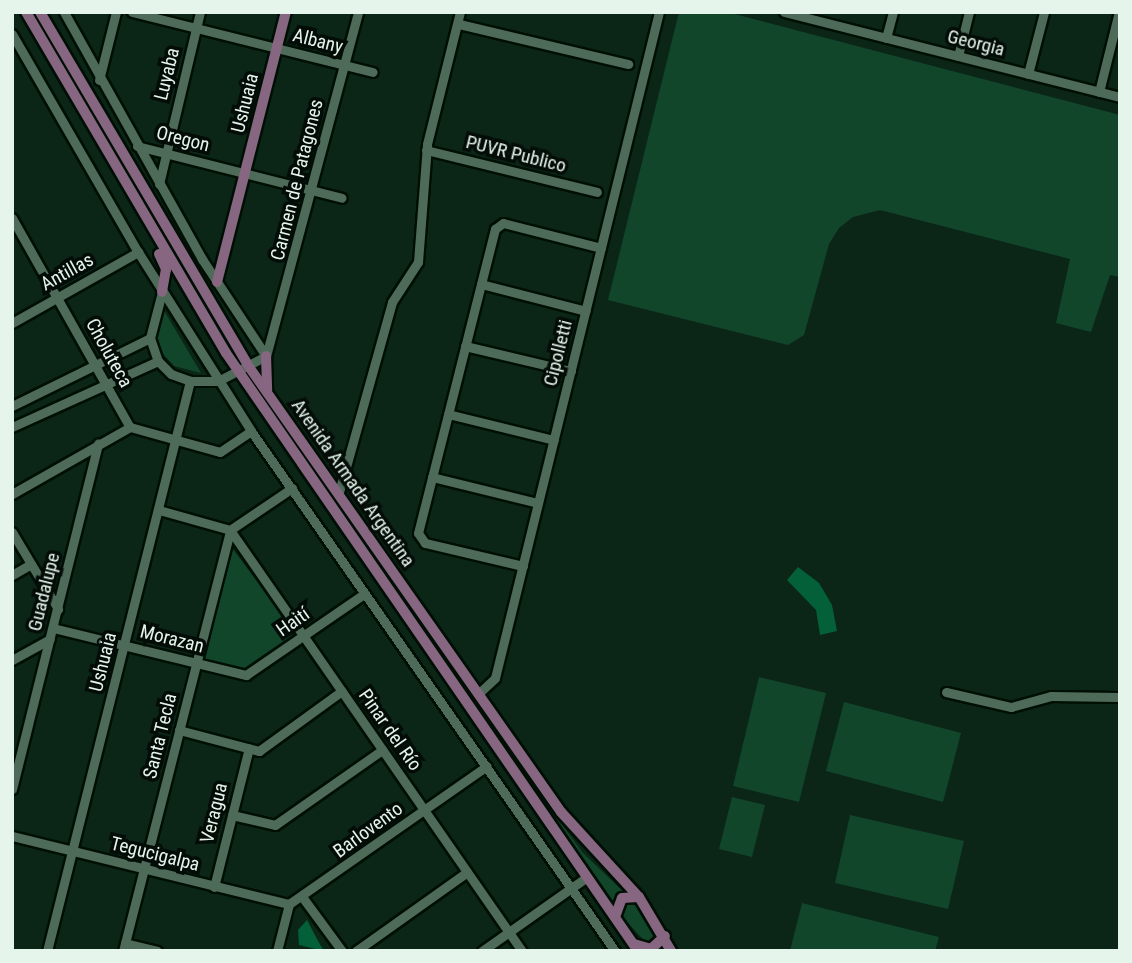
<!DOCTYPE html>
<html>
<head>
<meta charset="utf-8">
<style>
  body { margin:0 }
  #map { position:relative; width:1132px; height:963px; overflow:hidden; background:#0b2617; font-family:"Roboto Condensed",sans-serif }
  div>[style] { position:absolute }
  .green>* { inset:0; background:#11462b }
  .building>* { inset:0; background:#036039 }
  .roads { filter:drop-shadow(2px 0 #000f04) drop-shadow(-2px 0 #000f04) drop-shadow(0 2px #000f04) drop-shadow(0 -2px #000f04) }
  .minor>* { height:9px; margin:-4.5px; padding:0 4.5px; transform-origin:4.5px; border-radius:4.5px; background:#4e6b59 }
  .major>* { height:10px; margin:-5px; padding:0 5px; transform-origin:5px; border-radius:5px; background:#866681 }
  span { translate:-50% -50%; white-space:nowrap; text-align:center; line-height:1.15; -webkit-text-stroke:7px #030c06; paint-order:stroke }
  .street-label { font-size:19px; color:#e5f5eb }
  .frame { position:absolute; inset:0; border:14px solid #e5f5eb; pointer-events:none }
</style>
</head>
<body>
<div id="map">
  <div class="green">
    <i style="clip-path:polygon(679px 12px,727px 12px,1120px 115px,1120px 277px,1110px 275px,1091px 332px,1056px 323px,1070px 259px,880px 210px,853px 217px,839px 228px,829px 244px,804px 335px,788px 345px,608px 300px)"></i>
    <i style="clip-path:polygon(163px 309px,201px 373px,174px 366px,156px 346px,157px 317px)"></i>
    <i style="clip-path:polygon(229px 544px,295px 632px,249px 669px,198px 658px)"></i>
    <i style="clip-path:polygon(759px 677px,826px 693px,799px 802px,733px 786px)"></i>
    <i style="clip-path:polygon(844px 702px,961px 733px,943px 802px,826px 771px)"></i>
    <i style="clip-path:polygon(514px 759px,583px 853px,625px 893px,613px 902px)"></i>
    <i style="clip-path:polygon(732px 797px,765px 805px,752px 857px,719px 849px)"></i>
    <i style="clip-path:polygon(850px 815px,964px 841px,948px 909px,835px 883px)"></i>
    <i style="clip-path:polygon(626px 900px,638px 905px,657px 934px,650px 947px,619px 913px)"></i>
    <i style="clip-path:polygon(802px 903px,939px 937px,935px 951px,790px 951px)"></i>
  </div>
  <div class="building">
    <i style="clip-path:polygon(798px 567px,819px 583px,832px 605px,837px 631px,820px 635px,816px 610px,787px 580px)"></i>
    <i style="clip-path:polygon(307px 920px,318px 941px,324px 951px,299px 945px,298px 930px)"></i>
  </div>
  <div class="roads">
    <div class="minor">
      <i style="left:64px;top:12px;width:283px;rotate:60.8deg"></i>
      <i style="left:202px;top:259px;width:116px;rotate:56.6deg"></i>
      <i style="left:132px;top:12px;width:248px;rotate:14deg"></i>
      <i style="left:784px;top:12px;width:347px;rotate:14.2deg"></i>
      <i style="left:459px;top:24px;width:174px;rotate:13.3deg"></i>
      <i style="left:12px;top:34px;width:252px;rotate:60deg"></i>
      <i style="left:138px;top:252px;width:212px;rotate:57.7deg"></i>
      <i style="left:251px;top:431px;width:635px;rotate:55.01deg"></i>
      <i style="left:886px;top:38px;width:27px;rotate:-75deg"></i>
      <i style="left:958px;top:56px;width:45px;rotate:-76deg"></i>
      <i style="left:1028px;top:74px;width:64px;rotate:-75.5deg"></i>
      <i style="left:99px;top:80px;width:70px;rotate:-76deg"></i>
      <i style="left:1099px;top:92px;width:82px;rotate:-76deg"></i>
      <i style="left:137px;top:146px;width:211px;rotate:14.2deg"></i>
      <i style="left:426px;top:150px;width:176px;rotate:13.8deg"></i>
      <i style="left:159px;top:184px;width:177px;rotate:-76.6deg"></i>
      <i style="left:12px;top:218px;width:240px;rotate:60.6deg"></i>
      <i style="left:130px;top:427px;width:93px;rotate:15.5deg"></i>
      <i style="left:220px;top:452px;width:37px;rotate:-34deg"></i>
      <i style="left:481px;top:284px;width:108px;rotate:14.4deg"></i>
      <i style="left:162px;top:292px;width:48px;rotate:104.6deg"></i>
      <i style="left:150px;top:338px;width:24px;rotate:71deg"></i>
      <i style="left:158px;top:361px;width:18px;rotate:45deg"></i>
      <i style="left:171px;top:374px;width:20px;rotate:20deg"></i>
      <i style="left:190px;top:381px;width:28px"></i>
      <i style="left:218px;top:381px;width:54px;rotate:-27.5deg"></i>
      <i style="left:12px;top:323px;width:145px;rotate:-29.4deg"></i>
      <i style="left:465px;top:346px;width:109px;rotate:13.3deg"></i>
      <i style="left:266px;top:356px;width:356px;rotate:-75deg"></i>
      <i style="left:12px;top:406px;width:154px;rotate:-26.2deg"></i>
      <i style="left:448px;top:414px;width:109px;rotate:13.8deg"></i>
      <i style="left:12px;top:427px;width:160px;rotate:-24.3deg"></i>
      <i style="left:432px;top:477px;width:109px;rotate:13.8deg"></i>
      <i style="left:339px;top:492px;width:197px;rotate:-74.4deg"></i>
      <i style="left:392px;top:302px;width:48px;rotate:-57deg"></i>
      <i style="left:418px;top:262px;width:118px;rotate:-85.6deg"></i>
      <i style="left:427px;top:144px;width:136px;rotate:-76deg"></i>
      <i style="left:12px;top:494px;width:136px;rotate:-29.6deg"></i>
      <i style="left:159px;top:510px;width:74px;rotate:15.7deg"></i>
      <i style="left:230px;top:530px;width:512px;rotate:55.26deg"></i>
      <i style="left:230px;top:530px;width:75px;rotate:-34.1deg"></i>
      <i style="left:12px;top:532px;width:90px;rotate:59.1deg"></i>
      <i style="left:523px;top:566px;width:101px;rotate:-166.8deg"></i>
      <i style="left:425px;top:543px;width:12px;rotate:-125deg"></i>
      <i style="left:418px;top:533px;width:314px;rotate:-75.8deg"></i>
      <i style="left:495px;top:229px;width:10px;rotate:-37deg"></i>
      <i style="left:503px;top:223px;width:101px;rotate:14.3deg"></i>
      <i style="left:12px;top:575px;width:22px;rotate:-30deg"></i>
      <i style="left:53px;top:628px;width:199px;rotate:13.7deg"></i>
      <i style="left:246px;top:675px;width:143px;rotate:-34.5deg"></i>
      <i style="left:12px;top:660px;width:43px;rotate:-28.9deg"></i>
      <i style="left:946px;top:692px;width:67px;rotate:13deg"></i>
      <i style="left:1011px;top:707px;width:41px;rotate:-15.4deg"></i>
      <i style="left:1051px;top:696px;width:67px;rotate:0.9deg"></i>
      <i style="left:478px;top:694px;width:23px;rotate:-43deg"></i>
      <i style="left:495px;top:678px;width:686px;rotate:-76.17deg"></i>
      <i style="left:179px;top:730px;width:83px;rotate:14.7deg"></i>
      <i style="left:259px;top:751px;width:102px;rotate:-35.9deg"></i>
      <i style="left:12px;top:789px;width:356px;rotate:-76deg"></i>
      <i style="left:232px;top:815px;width:44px;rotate:13.1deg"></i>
      <i style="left:275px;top:825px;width:131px;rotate:-35deg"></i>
      <i style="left:12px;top:836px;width:285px;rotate:13.8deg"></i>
      <i style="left:289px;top:904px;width:241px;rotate:-34.9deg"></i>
      <i style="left:214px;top:887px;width:143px;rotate:-75.9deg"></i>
      <i style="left:303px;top:898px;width:66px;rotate:53.7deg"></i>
      <i style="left:125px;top:943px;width:33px;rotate:14deg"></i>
      <i style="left:47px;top:951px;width:588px;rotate:-75.92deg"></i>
      <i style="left:123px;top:951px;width:434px;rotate:-75.7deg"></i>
      <i style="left:277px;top:951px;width:49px;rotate:-75.7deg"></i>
      <i style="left:356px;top:951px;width:136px;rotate:-35.4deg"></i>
      <i style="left:482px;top:951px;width:128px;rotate:-35.2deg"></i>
    </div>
    <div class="major">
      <i style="left:26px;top:12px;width:395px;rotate:59.6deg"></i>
      <i style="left:226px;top:353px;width:726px;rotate:55.43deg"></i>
      <i style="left:40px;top:12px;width:408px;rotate:59.5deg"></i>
      <i style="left:247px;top:364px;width:547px;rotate:54.97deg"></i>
      <i style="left:561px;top:812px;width:115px;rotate:47.5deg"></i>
      <i style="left:639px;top:897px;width:63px;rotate:59.3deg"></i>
      <i style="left:159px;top:254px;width:17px;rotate:65deg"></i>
      <i style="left:166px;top:269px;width:23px;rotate:100deg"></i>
      <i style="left:217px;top:282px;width:279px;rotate:-75.7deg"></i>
      <i style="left:266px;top:356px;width:34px;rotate:88deg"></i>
      <i style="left:615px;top:917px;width:20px;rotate:-70deg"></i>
      <i style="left:622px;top:898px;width:17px;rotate:-3deg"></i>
      <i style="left:634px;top:944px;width:18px;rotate:16deg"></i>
      <i style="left:651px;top:949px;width:19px;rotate:-43deg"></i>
    </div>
  </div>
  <div class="street-label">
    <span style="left:318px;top:41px;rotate:14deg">Albany</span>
    <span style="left:976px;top:43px;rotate:14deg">Georgia</span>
    <span style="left:167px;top:74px;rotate:-76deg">Luyaba</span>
    <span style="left:245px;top:103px;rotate:-76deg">Ushuaia</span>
    <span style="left:183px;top:139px;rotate:14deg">Oregon</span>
    <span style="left:516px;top:154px;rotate:14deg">PUVR Publico</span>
    <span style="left:297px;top:180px;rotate:-76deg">Carmen de Patagones</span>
    <span style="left:67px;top:272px;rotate:-29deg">Antillas</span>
    <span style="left:109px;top:353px;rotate:61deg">Choluteca</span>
    <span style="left:558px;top:353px;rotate:-76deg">Cipolletti</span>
    <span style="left:353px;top:483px;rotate:55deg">Avenida Armada Argentina</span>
    <span style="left:44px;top:592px;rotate:-76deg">Guadalupe</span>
    <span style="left:293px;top:622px;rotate:-35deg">Haití</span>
    <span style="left:172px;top:639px;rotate:14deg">Morazan</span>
    <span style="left:103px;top:662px;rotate:-76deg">Ushuaia</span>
    <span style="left:390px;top:730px;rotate:55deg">Pinar del Río</span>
    <span style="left:160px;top:736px;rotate:-76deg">Santa Tecla</span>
    <span style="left:214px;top:813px;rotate:-76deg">Veragua</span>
    <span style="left:368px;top:830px;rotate:-36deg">Barlovento</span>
    <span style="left:155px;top:854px;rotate:14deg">Tegucigalpa</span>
  </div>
  <div class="frame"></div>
</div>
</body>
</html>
